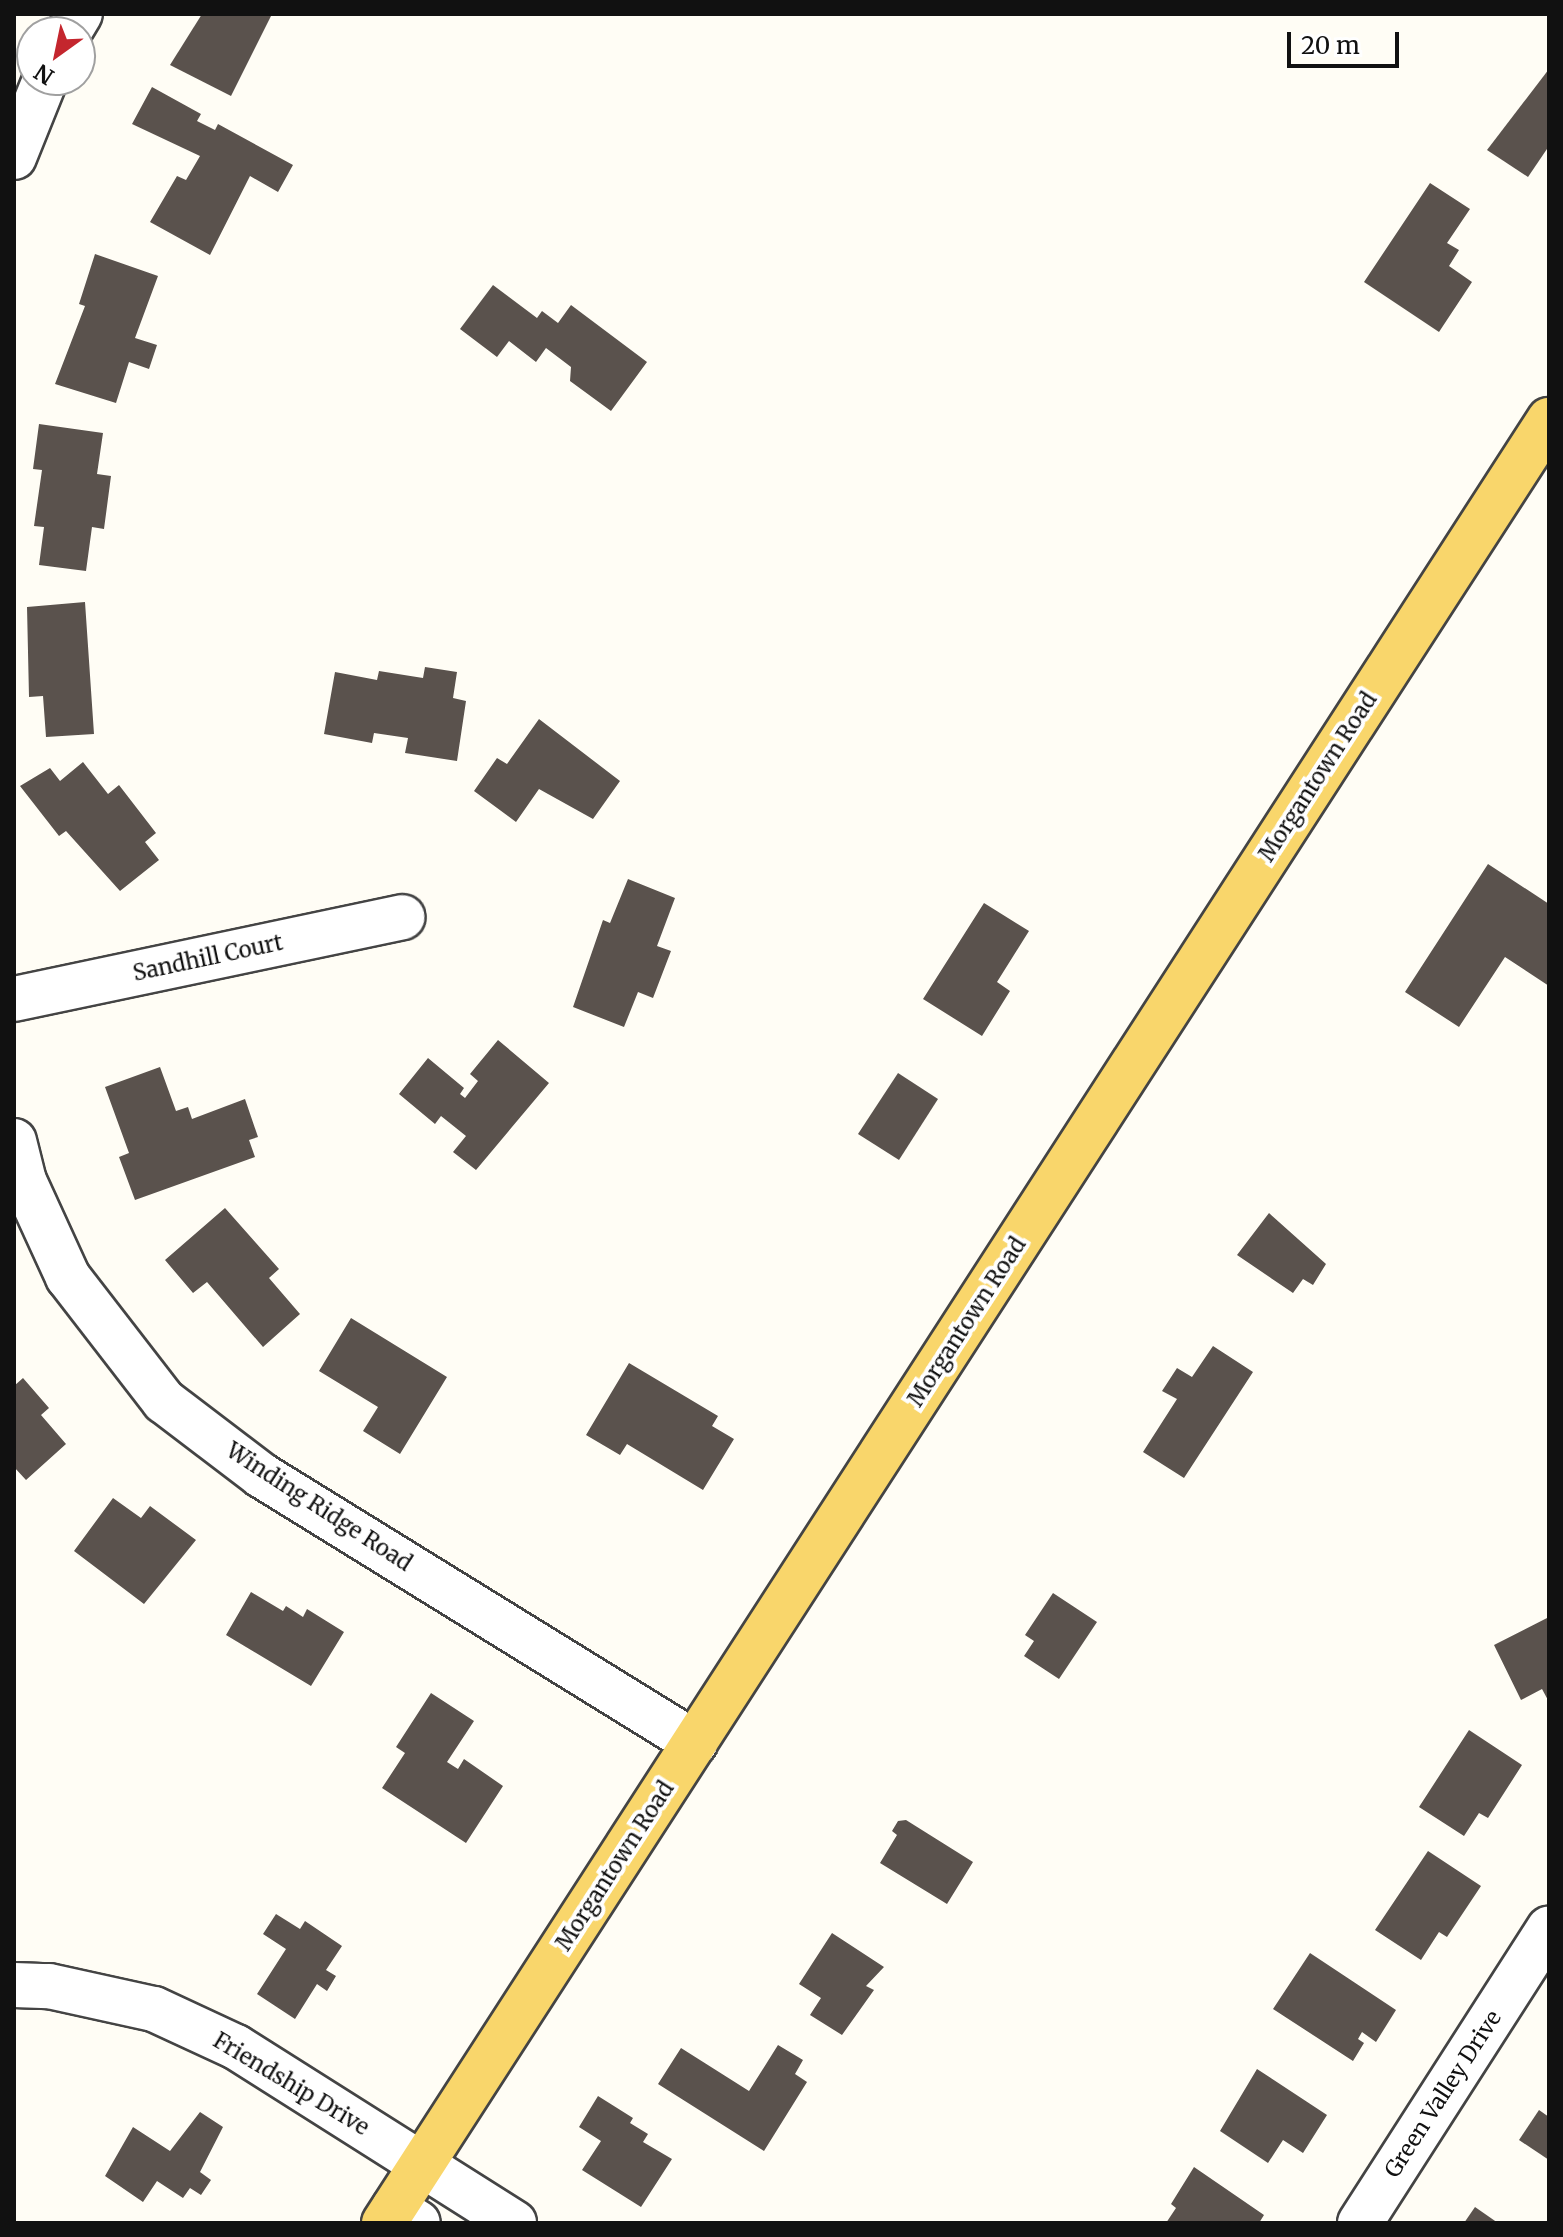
<!DOCTYPE html>
<html>
<head>
<meta charset="utf-8">
<style>
  body { margin:0 }
  #map { position:relative; width:1563px; height:2237px; overflow:hidden; background:#fffdf5; font-family:Merriweather,serif }
  div>[style] { position:absolute }
  .building>* { inset:0; background:#5a524d }
  .roads { filter:drop-shadow(2px 0 #444) drop-shadow(-2px 0 #444) drop-shadow(0 2px #444) drop-shadow(0 -2px #444) }
  .minor>* { height:44px; margin:-22px; padding:0 22px; transform-origin:22px; border-radius:22px; background:#fff }
  .major>* { height:44px; margin:-22px; padding:0 22px; transform-origin:22px; border-radius:22px; background:#f9d66b }
  span { translate:-50% -50%; white-space:nowrap; text-align:center; line-height:1.15; -webkit-text-stroke:8px #fff; paint-order:stroke }
  .street-label { font-size:22px; color:#111 }
  .frame { position:absolute; inset:0; border:16px solid #111; pointer-events:none }
  .north { position:absolute; left:16px; top:16px; width:80px; height:80px; box-sizing:border-box; background:#fff; border:2px solid #a0a0a0; border-radius:50%; rotate:213deg; font-size:22px; font-weight:700; line-height:32px; text-align:center; color:#111 }
  .north::after { content:''; display:block; margin:auto; width:28px; height:36px; background:#c4262e; clip-path:polygon(50% 0,100% 100%,50% 72%,0 100%) }
  .scale { position:absolute; left:1287px; top:32px; width:112px; height:36px; box-sizing:border-box; border:4px solid #111; border-top:0; padding-left:10px; font-size:24px; line-height:28px; white-space:nowrap; color:#111; -webkit-text-stroke:6px #fff; paint-order:stroke }
</style>
</head>
<body>
<div id="map">
  <div class="building">
    <i style="clip-path:polygon(202px 14px,272px 14px,231px 96px,170px 65px)"></i>
    <i style="clip-path:polygon(1549px 69px,1549px 146px,1528px 177px,1487px 150px)"></i>
    <i style="clip-path:polygon(152px 87px,201px 114px,197px 121px,215px 130px,218px 124px,293px 165px,278px 192px,250px 176px,210px 255px,150px 222px,177px 176px,186px 180px,200px 156px,132px 124px)"></i>
    <i style="clip-path:polygon(1430px 183px,1470px 209px,1447px 243px,1459px 250px,1449px 266px,1472px 282px,1439px 332px,1364px 282px)"></i>
    <i style="clip-path:polygon(95px 254px,158px 276px,135px 338px,157px 345px,149px 369px,129px 362px,116px 403px,55px 384px,85px 306px,79px 304px)"></i>
    <i style="clip-path:polygon(493px 285px,537px 318px,542px 311px,558px 323px,571px 305px,647px 362px,611px 411px,570px 381px,571px 367px,546px 348px,536px 362px,509px 341px,497px 357px,460px 329px)"></i>
    <i style="clip-path:polygon(39px 424px,103px 433px,97px 474px,111px 476px,104px 529px,92px 527px,86px 571px,39px 565px,44px 527px,34px 526px,42px 470px,33px 469px)"></i>
    <i style="clip-path:polygon(85px 602px,94px 734px,46px 737px,43px 696px,29px 697px,27px 607px)"></i>
    <i style="clip-path:polygon(425px 667px,457px 672px,453px 698px,466px 701px,457px 761px,405px 753px,408px 738px,374px 733px,372px 743px,324px 734px,335px 672px,377px 680px,379px 671px,423px 678px)"></i>
    <i style="clip-path:polygon(539px 719px,620px 781px,593px 819px,539px 789px,516px 822px,474px 791px,497px 758px,507px 764px)"></i>
    <i style="clip-path:polygon(83px 762px,108px 794px,119px 785px,156px 833px,145px 842px,159px 860px,120px 891px,66px 831px,59px 836px,20px 786px,50px 768px,60px 781px)"></i>
    <i style="clip-path:polygon(1488px 864px,1549px 904px,1549px 986px,1505px 957px,1459px 1027px,1405px 992px)"></i>
    <i style="clip-path:polygon(628px 879px,675px 898px,657px 946px,671px 951px,653px 998px,638px 992px,624px 1027px,573px 1007px,603px 920px,610px 923px)"></i>
    <i style="clip-path:polygon(984px 903px,1029px 931px,997px 982px,1010px 991px,982px 1036px,923px 999px)"></i>
    <i style="clip-path:polygon(498px 1040px,549px 1083px,476px 1170px,453px 1152px,466px 1136px,441px 1116px,435px 1124px,399px 1094px,428px 1058px,464px 1088px,460px 1094px,465px 1098px,478px 1081px,470px 1074px)"></i>
    <i style="clip-path:polygon(160px 1067px,176px 1111px,188px 1107px,192px 1119px,245px 1099px,258px 1137px,249px 1140px,255px 1157px,135px 1200px,119px 1157px,129px 1153px,105px 1087px)"></i>
    <i style="clip-path:polygon(898px 1073px,938px 1099px,899px 1160px,858px 1134px)"></i>
    <i style="clip-path:polygon(225px 1208px,279px 1269px,269px 1278px,300px 1314px,263px 1347px,207px 1282px,193px 1293px,165px 1260px)"></i>
    <i style="clip-path:polygon(1269px 1213px,1326px 1264px,1313px 1285px,1303px 1279px,1293px 1293px,1237px 1255px)"></i>
    <i style="clip-path:polygon(351px 1318px,447px 1377px,400px 1454px,363px 1431px,378px 1407px,319px 1371px)"></i>
    <i style="clip-path:polygon(1213px 1346px,1253px 1372px,1184px 1478px,1143px 1452px,1177px 1399px,1162px 1391px,1177px 1368px,1192px 1377px)"></i>
    <i style="clip-path:polygon(629px 1363px,718px 1416px,712px 1426px,734px 1439px,703px 1490px,627px 1444px,620px 1455px,586px 1435px)"></i>
    <i style="clip-path:polygon(23px 1378px,49px 1408px,41px 1415px,66px 1444px,26px 1480px,14px 1467px,14px 1386px)"></i>
    <i style="clip-path:polygon(113px 1498px,141px 1518px,150px 1506px,196px 1540px,144px 1604px,74px 1551px)"></i>
    <i style="clip-path:polygon(251px 1592px,283px 1611px,286px 1606px,303px 1617px,307px 1609px,344px 1632px,311px 1686px,226px 1635px)"></i>
    <i style="clip-path:polygon(1053px 1593px,1097px 1622px,1059px 1679px,1024px 1656px,1034px 1641px,1025px 1635px)"></i>
    <i style="clip-path:polygon(1549px 1617px,1549px 1702px,1542px 1689px,1521px 1700px,1494px 1645px)"></i>
    <i style="clip-path:polygon(431px 1693px,474px 1721px,447px 1762px,458px 1769px,464px 1759px,503px 1786px,466px 1843px,382px 1788px,405px 1753px,396px 1747px)"></i>
    <i style="clip-path:polygon(1469px 1730px,1522px 1765px,1488px 1818px,1479px 1813px,1464px 1836px,1419px 1807px)"></i>
    <i style="clip-path:polygon(906px 1820px,973px 1862px,947px 1904px,880px 1863px,897px 1835px,892px 1831px,898px 1821px)"></i>
    <i style="clip-path:polygon(1428px 1851px,1481px 1886px,1447px 1937px,1439px 1932px,1421px 1960px,1375px 1930px)"></i>
    <i style="clip-path:polygon(276px 1914px,300px 1929px,305px 1921px,342px 1946px,326px 1970px,336px 1976px,327px 1991px,317px 1984px,295px 2019px,257px 1994px,286px 1949px,263px 1934px)"></i>
    <i style="clip-path:polygon(832px 1933px,884px 1967px,866px 1986px,874px 1990px,842px 2035px,810px 2015px,821px 1998px,799px 1984px)"></i>
    <i style="clip-path:polygon(1310px 1953px,1396px 2010px,1376px 2042px,1362px 2032px,1358px 2039px,1364px 2043px,1353px 2061px,1273px 2009px)"></i>
    <i style="clip-path:polygon(778px 2045px,803px 2060px,795px 2074px,807px 2082px,764px 2151px,658px 2084px,681px 2048px,749px 2091px)"></i>
    <i style="clip-path:polygon(1257px 2069px,1327px 2115px,1303px 2153px,1283px 2140px,1268px 2163px,1220px 2131px)"></i>
    <i style="clip-path:polygon(598px 2096px,633px 2118px,630px 2123px,648px 2134px,643px 2142px,672px 2159px,641px 2207px,582px 2170px,601px 2141px,579px 2127px)"></i>
    <i style="clip-path:polygon(1539px 2110px,1549px 2117px,1549px 2160px,1519px 2140px)"></i>
    <i style="clip-path:polygon(200px 2112px,223px 2127px,200px 2172px,211px 2180px,201px 2195px,190px 2188px,183px 2198px,157px 2181px,143px 2202px,105px 2176px,133px 2127px,170px 2151px)"></i>
    <i style="clip-path:polygon(1194px 2167px,1264px 2215px,1259px 2223px,1166px 2223px,1176px 2208px,1171px 2204px)"></i>
    <i style="clip-path:polygon(1475px 2207px,1498px 2223px,1464px 2223px)"></i>
  </div>
  <div class="roads">
    <div class="minor">
      <i style="left:69px;top:32px;width:21px;rotate:-59deg"></i>
      <i style="left:14px;top:157px;width:83px;rotate:-68.1deg"></i>
      <i style="left:14px;top:999px;width:397px;rotate:-11.9deg"></i>
      <i style="left:14px;top:1141px;width:41px;rotate:76deg"></i>
      <i style="left:24px;top:1181px;width:106px;rotate:65.4deg"></i>
      <i style="left:68px;top:1277px;width:157px;rotate:52.3deg"></i>
      <i style="left:164px;top:1401px;width:122px;rotate:37.3deg"></i>
      <i style="left:261px;top:1475px;width:510px;rotate:31.7deg"></i>
      <i style="left:14px;top:1985px;width:35px;rotate:2deg"></i>
      <i style="left:49px;top:1986px;width:107px;rotate:12.4deg"></i>
      <i style="left:154px;top:2009px;width:90px;rotate:24.9deg"></i>
      <i style="left:236px;top:2047px;width:329px;rotate:32.3deg"></i>
      <i style="left:394px;top:2208px;width:28px;rotate:32deg"></i>
      <i style="left:1360px;top:2223px;width:350px;rotate:-57.3deg"></i>
    </div>
    <div class="major">
      <i style="left:384px;top:2223px;width:2147px;rotate:-57.13deg"></i>
    </div>
  </div>
  <div class="street-label">
    <span style="left:1318px;top:777px;rotate:-57deg">Morgantown Road</span>
    <span style="left:208px;top:958px;rotate:-12deg">Sandhill Court</span>
    <span style="left:967px;top:1322px;rotate:-57deg">Morgantown Road</span>
    <span style="left:319px;top:1507px;rotate:33deg">Winding Ridge Road</span>
    <span style="left:615px;top:1866px;rotate:-57deg">Morgantown Road</span>
    <span style="left:291px;top:2084px;rotate:31deg">Friendship Drive</span>
    <span style="left:1443px;top:2094px;rotate:-57deg">Green Valley Drive</span>
  </div>
  <div class="frame"></div>
  <div class="north">N</div>
  <div class="scale">20 m</div>
</div>
</body>
</html>
